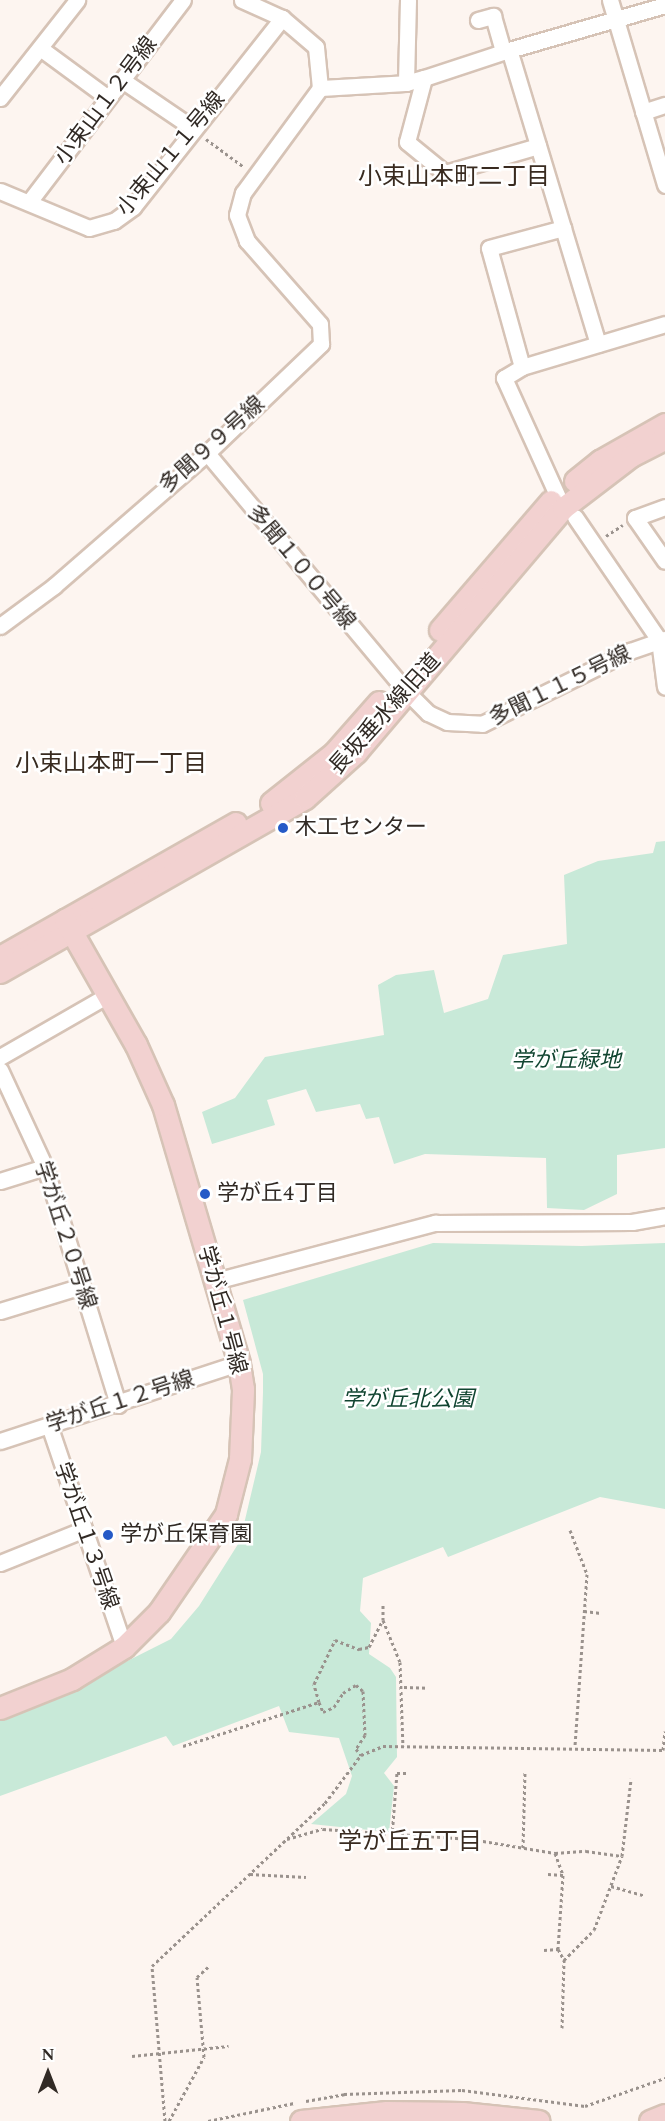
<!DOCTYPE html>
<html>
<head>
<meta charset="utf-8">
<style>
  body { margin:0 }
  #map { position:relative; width:665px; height:2121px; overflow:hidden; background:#fdf5f0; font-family:Spectral,"Noto Sans JP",serif }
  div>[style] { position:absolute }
  .green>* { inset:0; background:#c8e9d8 }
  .path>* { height:3px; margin-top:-1.5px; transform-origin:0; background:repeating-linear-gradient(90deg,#9a928d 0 3px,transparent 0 6px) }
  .roads { filter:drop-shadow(2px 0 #d6c3b6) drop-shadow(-2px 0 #d6c3b6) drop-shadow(0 2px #d6c3b6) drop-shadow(0 -2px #d6c3b6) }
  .street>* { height:15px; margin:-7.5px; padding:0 7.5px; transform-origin:7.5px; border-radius:7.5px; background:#fff }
  .secondary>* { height:21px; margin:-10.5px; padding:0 10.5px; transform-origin:10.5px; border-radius:10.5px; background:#f2d1d0 }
  .dots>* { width:16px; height:16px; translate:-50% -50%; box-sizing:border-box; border:3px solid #fff; border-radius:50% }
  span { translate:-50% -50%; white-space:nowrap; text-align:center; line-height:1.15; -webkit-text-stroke:5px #fff; paint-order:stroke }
  .street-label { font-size:22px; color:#312a25 }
  .poi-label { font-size:22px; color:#312a25 }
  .left { translate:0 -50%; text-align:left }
  .park-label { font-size:22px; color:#114531; font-style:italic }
  .neighbourhood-label { font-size:24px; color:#392b20 }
  .north { position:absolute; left:18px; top:2043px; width:60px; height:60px; -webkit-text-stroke:4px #fff; paint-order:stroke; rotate:0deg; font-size:16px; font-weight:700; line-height:24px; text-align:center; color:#312a25 }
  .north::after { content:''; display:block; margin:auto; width:21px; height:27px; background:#312a25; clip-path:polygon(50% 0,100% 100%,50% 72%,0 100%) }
</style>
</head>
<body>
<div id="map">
  <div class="green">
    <i style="clip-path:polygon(665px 841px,665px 1148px,617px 1155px,617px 1194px,584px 1210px,547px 1208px,546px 1158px,425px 1154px,394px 1164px,379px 1117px,366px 1119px,360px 1104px,316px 1112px,306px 1089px,267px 1100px,275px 1125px,212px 1144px,202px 1112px,235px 1098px,265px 1057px,384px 1035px,378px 985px,396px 975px,434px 970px,444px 1013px,488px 999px,503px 955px,567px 944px,564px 875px,598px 861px,653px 853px,656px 842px)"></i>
    <i style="clip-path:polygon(433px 1243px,582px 1246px,665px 1243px,665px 1509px,600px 1497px,448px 1557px,443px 1547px,363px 1578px,360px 1611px,371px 1623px,369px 1654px,390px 1668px,396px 1677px,397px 1757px,384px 1773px,394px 1786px,389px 1832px,311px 1824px,346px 1794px,352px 1776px,339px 1738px,289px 1732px,279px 1706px,173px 1746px,166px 1736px,0 1796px,0 1720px,56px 1697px,171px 1639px,199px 1606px,240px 1541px,261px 1452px,263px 1392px,263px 1374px,243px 1300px)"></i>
  </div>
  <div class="path">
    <i style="left:206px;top:139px;width:47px;rotate:36.4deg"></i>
    <i style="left:606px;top:536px;width:20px;rotate:-33deg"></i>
    <i style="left:570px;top:1530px;width:47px;rotate:68.9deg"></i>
    <i style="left:587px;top:1574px;width:172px;rotate:94deg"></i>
    <i style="left:584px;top:1611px;width:17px;rotate:7deg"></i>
    <i style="left:383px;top:1620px;width:45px;rotate:68deg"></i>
    <i style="left:400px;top:1662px;width:84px;rotate:88deg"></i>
    <i style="left:404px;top:1687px;width:24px;rotate:2deg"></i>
    <i style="left:319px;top:1702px;width:19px;rotate:-106deg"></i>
    <i style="left:314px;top:1684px;width:49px;rotate:-64.5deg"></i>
    <i style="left:335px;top:1640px;width:26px;rotate:21deg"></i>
    <i style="left:359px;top:1649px;width:10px;rotate:-11deg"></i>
    <i style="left:369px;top:1647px;width:30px;rotate:-63deg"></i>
    <i style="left:383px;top:1620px;width:15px;rotate:-90deg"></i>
    <i style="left:183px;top:1746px;width:143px;rotate:-17.9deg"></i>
    <i style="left:319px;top:1702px;width:11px;rotate:68deg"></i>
    <i style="left:323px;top:1712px;width:12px;rotate:-24deg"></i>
    <i style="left:334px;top:1707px;width:17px;rotate:-57deg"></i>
    <i style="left:343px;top:1693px;width:15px;rotate:-32deg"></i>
    <i style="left:356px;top:1685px;width:9px;rotate:41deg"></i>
    <i style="left:363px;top:1691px;width:44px;rotate:87.4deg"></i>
    <i style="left:365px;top:1735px;width:17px;rotate:123deg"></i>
    <i style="left:356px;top:1749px;width:8px;rotate:50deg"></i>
    <i style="left:392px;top:1836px;width:63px;rotate:-85.5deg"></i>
    <i style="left:397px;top:1773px;width:11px"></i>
    <i style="left:287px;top:1839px;width:37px;rotate:-16deg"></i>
    <i style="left:323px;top:1829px;width:148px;rotate:3.9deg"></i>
    <i style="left:471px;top:1839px;width:85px;rotate:9.5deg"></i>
    <i style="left:555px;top:1853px;width:31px;rotate:-4deg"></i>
    <i style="left:586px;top:1851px;width:36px;rotate:8deg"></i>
    <i style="left:523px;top:1848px;width:76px;rotate:-88.5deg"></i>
    <i style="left:555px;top:1853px;width:23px;rotate:70deg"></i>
    <i style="left:563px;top:1875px;width:74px;rotate:93.9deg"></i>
    <i style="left:558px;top:1949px;width:13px;rotate:61deg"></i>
    <i style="left:250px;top:1874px;width:56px;rotate:3.1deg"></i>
    <i style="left:548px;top:1874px;width:15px;rotate:4deg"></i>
    <i style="left:611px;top:1886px;width:35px;rotate:16deg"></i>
    <i style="left:544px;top:1950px;width:14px;rotate:-4deg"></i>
    <i style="left:562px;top:2028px;width:68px;rotate:-88.3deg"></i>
    <i style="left:564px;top:1960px;width:42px;rotate:-45deg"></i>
    <i style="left:594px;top:1930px;width:79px;rotate:-69.3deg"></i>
    <i style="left:622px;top:1856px;width:78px;rotate:-83.3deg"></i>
    <i style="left:132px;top:2056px;width:97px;rotate:-5.9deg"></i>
    <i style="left:306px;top:2101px;width:39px;rotate:-10deg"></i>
    <i style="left:344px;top:2094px;width:118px;rotate:-1.9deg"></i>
    <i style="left:462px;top:2090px;width:124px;rotate:7.4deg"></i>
    <i style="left:585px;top:2106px;width:85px;rotate:-19.3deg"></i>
    <i style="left:165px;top:2121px;width:156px;rotate:-94.8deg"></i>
    <i style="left:152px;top:1966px;width:238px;rotate:-43.3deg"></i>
    <i style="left:325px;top:1803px;width:60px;rotate:-53.1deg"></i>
    <i style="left:361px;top:1755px;width:24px;rotate:-22deg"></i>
    <i style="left:383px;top:1746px;width:280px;rotate:0.8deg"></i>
    <i style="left:663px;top:1750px;width:19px;rotate:-84deg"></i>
    <i style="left:169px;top:2121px;width:73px;rotate:-61.3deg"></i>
    <i style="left:204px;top:2057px;width:80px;rotate:-95deg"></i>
    <i style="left:197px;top:1977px;width:15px;rotate:-42deg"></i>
    <i style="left:208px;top:2121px;width:88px;rotate:-11.8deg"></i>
  </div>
  <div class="roads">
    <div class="street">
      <i style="left:408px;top:0;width:83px;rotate:91.4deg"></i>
      <i style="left:406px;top:83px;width:19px;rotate:-16deg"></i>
      <i style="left:610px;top:0;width:193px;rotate:73.4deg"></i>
      <i style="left:478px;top:20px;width:16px;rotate:-15deg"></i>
      <i style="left:493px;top:16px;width:37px;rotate:74deg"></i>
      <i style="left:40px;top:48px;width:84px;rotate:36.3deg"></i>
      <i style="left:509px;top:50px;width:89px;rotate:161.8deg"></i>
      <i style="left:424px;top:78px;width:66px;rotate:104.9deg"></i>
      <i style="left:407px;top:142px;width:49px;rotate:39.2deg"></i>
      <i style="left:445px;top:173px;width:97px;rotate:-16.2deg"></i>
      <i style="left:122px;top:80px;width:87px;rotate:34.2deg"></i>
      <i style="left:320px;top:88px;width:86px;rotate:-3.3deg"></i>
      <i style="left:0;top:98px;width:125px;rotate:-51.8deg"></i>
      <i style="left:643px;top:112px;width:23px;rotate:-18deg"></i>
      <i style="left:0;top:191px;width:96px;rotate:22.6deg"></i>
      <i style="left:89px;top:228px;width:26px;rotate:-16deg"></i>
      <i style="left:114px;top:221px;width:24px;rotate:-36deg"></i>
      <i style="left:133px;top:207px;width:241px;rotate:-51.7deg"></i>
      <i style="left:29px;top:202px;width:254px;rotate:-52.7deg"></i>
      <i style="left:598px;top:344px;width:307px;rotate:-106.8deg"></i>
      <i style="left:509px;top:50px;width:162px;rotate:-16.1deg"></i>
      <i style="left:522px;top:367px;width:123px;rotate:-105.5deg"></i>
      <i style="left:489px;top:248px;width:77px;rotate:-15.1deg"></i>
      <i style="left:207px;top:453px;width:310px;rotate:50.1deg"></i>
      <i style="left:406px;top:691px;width:31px;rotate:45deg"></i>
      <i style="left:428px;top:713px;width:21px;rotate:25deg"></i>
      <i style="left:447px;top:722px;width:35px;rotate:3deg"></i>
      <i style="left:482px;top:724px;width:165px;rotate:-26.3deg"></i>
      <i style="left:630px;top:651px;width:37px;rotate:-19deg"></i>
      <i style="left:665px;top:507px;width:32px;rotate:160deg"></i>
      <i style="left:635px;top:518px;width:52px;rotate:55.1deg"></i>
      <i style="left:563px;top:508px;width:143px;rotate:-114.4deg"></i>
      <i style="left:504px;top:378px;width:21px;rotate:-31deg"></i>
      <i style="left:522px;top:367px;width:149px;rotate:-16.7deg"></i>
      <i style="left:575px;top:517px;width:149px;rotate:55.7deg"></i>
      <i style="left:659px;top:640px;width:47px;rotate:82.7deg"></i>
      <i style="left:0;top:626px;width:67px;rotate:-36.5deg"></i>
      <i style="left:54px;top:586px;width:203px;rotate:-41deg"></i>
      <i style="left:207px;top:453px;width:158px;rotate:-43.7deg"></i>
      <i style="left:321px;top:344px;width:20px;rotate:-93deg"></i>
      <i style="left:320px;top:324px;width:111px;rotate:-131.3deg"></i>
      <i style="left:247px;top:241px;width:28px;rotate:-111deg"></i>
      <i style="left:237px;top:215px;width:23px;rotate:-75deg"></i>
      <i style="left:243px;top:193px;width:130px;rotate:-53.7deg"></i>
      <i style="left:320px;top:88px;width:41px;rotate:-95.6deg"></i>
      <i style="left:316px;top:47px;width:45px;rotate:-139.5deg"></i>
      <i style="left:282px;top:18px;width:44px;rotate:-155.8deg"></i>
      <i style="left:0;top:1057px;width:125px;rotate:-29.9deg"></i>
      <i style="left:0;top:1070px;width:107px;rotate:65.1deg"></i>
      <i style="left:45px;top:1167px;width:249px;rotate:72.9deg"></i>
      <i style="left:0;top:1181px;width:47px;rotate:-17.3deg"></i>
      <i style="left:215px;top:1281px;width:228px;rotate:-14.8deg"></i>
      <i style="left:435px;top:1223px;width:197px;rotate:-0.3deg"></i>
      <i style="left:632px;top:1222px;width:34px;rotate:-10deg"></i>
      <i style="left:0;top:1311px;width:86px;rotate:-17deg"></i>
      <i style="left:49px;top:1425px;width:234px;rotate:71.3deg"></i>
      <i style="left:0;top:1441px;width:251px;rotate:-18.1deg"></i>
      <i style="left:0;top:1563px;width:88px;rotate:-21.9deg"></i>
    </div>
    <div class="secondary">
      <i style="left:575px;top:481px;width:32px;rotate:-39deg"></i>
      <i style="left:600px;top:461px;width:75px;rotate:-29.6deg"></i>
      <i style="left:440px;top:630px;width:170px;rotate:-49.3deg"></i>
      <i style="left:271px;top:803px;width:80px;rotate:-38.4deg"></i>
      <i style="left:334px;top:753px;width:68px;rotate:-48.6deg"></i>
      <i style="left:0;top:957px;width:271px;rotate:-29.6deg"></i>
      <i style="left:0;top:972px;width:351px;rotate:-29.7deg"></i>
      <i style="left:305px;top:798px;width:69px;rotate:-42deg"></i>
      <i style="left:356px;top:752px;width:320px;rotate:-49.7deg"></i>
      <i style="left:563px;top:508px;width:86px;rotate:-37.4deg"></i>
      <i style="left:631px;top:456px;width:38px;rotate:-27deg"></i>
      <i style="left:0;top:1708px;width:78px;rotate:-21.9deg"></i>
      <i style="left:72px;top:1679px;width:61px;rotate:-31.6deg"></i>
      <i style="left:124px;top:1647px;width:49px;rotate:-45deg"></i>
      <i style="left:159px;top:1612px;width:119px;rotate:-55.6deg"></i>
      <i style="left:226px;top:1514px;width:57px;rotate:-75.7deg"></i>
      <i style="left:240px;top:1459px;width:70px;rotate:-87.5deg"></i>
      <i style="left:243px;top:1389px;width:26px;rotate:-99deg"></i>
      <i style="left:239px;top:1363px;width:269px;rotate:-106.4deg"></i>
      <i style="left:163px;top:1105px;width:66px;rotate:-114.2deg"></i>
      <i style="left:136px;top:1045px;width:144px;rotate:-119.6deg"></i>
      <i style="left:301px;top:2121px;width:86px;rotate:-6deg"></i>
      <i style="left:387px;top:2112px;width:75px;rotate:0.8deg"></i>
      <i style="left:462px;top:2113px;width:77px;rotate:5.9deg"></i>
      <i style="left:650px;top:2121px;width:16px;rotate:-22deg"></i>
    </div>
  </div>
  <div class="dots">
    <i style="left:283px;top:828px;background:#255ac7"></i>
    <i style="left:205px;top:1194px;background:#255ac7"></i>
    <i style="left:108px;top:1535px;background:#255ac7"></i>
  </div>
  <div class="street-label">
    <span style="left:106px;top:101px;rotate:-53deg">小束山１２号線</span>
    <span style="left:171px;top:154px;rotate:-50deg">小束山１１号線</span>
    <span style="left:212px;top:445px;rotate:-42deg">多聞９９号線</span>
    <span style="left:301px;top:567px;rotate:50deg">多聞１００号線</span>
    <span style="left:560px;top:686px;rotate:-26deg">多聞１１５号線</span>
    <span style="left:385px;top:714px;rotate:-48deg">長坂垂水線旧道</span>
    <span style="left:65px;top:1235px;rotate:72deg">学が丘２０号線</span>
    <span style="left:222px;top:1310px;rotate:75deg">学が丘１号線</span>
    <span style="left:120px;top:1402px;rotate:-18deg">学が丘１２号線</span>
    <span style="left:86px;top:1536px;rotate:71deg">学が丘１３号線</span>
  </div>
  <div class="poi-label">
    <span class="left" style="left:295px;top:828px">木工センター</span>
    <span class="left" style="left:217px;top:1194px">学が丘4丁目</span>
    <span class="left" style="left:120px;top:1535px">学が丘保育園</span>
  </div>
  <div class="park-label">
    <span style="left:566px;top:1061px">学が丘緑地</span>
    <span style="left:408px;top:1400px">学が丘北公園</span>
  </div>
  <div class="neighbourhood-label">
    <span style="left:454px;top:178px">小束山本町二丁目</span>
    <span style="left:111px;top:765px">小束山本町一丁目</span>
    <span style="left:410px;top:1843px">学が丘五丁目</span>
  </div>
  <div class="north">N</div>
</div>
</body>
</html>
